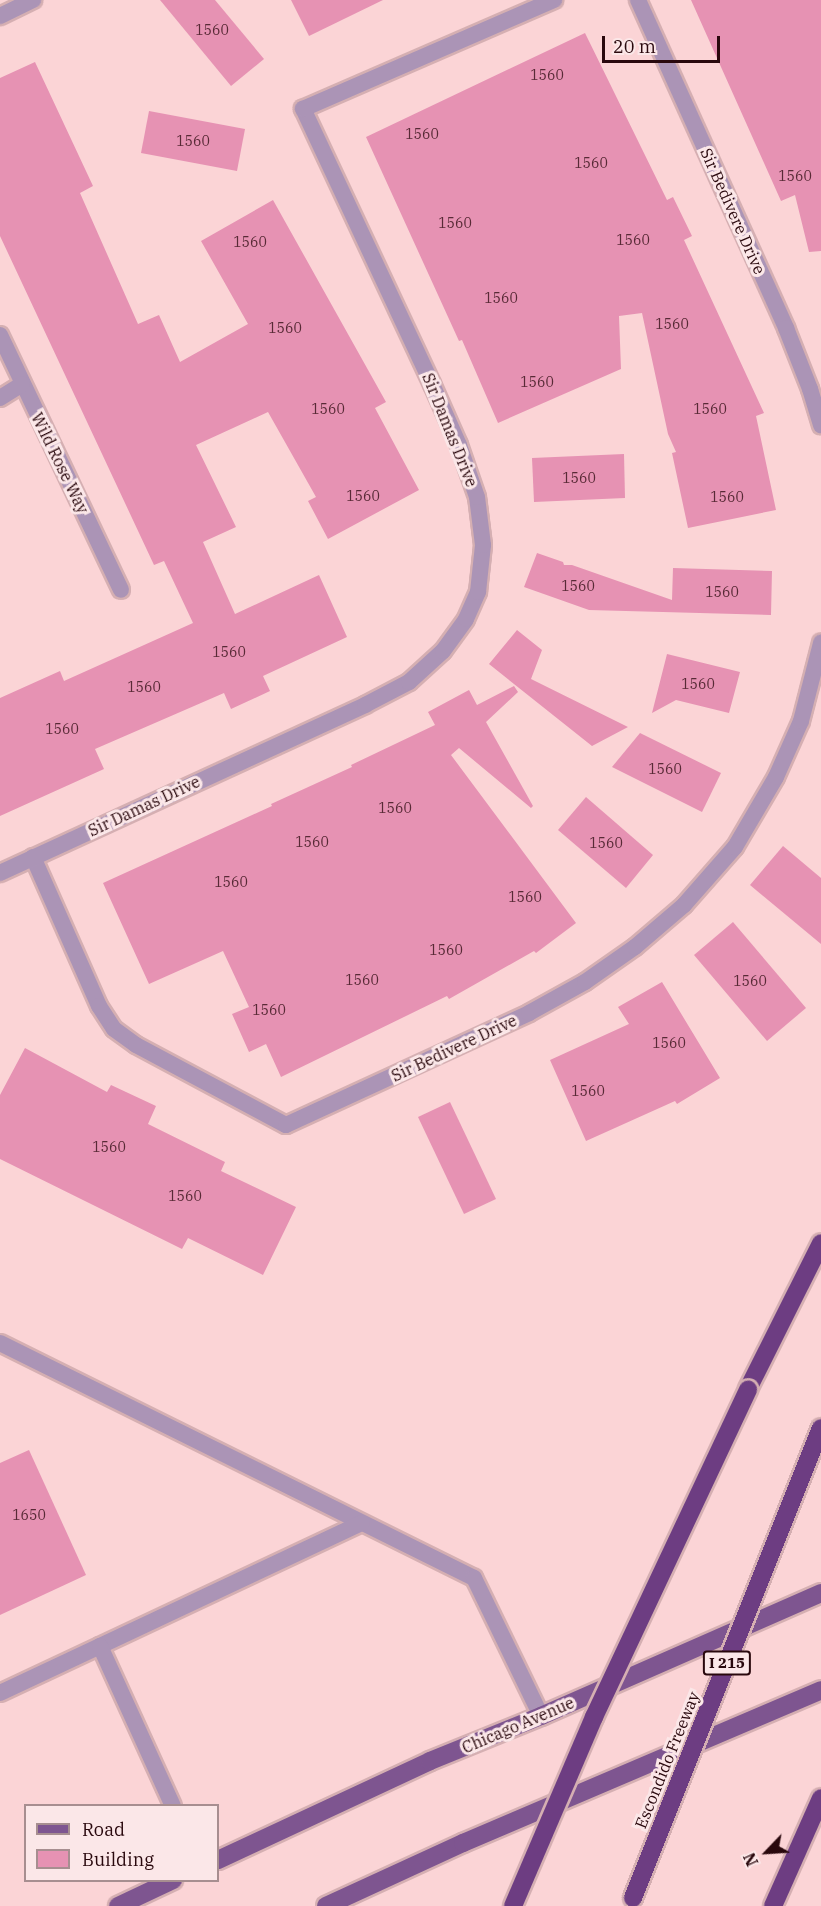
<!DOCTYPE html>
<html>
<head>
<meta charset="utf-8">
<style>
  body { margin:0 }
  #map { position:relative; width:821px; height:1906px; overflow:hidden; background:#fbd4d6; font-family:"IBM Plex Serif",serif }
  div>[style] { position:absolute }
  .building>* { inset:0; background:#e692b3 }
  .roads { filter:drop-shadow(2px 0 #d5afb2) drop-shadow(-2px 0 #d5afb2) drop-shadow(0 2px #d5afb2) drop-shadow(0 -2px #d5afb2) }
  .service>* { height:16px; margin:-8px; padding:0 8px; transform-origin:8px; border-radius:8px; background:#ab94b6 }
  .primary>* { height:18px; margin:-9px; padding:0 9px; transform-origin:9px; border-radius:9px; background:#7e5590 }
  .motorway>* { height:18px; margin:-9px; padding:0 9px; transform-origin:9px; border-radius:9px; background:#6d3d82 }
  .bridges { filter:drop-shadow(2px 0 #d5afb2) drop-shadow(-2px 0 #d5afb2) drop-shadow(0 2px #d5afb2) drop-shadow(0 -2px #d5afb2) }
  .motorway-bridge>* { height:18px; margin:-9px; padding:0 9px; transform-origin:9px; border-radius:9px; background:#6d3d82 }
  span { translate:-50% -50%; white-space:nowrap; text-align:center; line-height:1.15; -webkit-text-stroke:6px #fbe7e8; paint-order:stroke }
  .number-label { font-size:14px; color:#582a36 }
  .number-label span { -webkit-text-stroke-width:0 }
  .shield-label span { padding:2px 4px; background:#fbe7e8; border:2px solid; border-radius:4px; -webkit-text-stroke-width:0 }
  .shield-label { font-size:15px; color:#29080d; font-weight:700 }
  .street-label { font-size:16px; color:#29080d }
  .legend { position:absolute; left:24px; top:1804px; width:195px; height:78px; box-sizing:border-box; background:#fbe7e8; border:2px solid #a78e90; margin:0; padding:8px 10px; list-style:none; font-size:18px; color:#29080d }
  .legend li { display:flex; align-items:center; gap:12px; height:30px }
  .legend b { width:30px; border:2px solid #a78e90 }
  .north { position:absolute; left:737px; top:1822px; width:60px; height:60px; -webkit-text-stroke:4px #fbe7e8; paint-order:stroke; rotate:245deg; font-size:16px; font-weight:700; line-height:24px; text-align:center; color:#29080d }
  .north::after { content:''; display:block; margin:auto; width:21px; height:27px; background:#29080d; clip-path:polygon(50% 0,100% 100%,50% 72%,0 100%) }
  .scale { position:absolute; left:602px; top:36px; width:118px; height:27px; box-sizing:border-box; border:3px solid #29080d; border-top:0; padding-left:8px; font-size:18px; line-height:21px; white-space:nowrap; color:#29080d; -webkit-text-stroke:4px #fbe7e8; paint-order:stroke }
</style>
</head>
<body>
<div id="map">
  <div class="building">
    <i style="clip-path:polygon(160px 0,215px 0,264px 59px,231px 86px)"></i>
    <i style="clip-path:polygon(291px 0,383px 0,309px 36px)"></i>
    <i style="clip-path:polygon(691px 0,821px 0,821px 251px,809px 252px,795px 195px,781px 201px)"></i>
    <i style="clip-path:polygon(585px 33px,667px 200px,673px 197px,692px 236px,684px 240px,764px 413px,756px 416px,776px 510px,688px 528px,672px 453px,676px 452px,668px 434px,642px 313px,619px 316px,621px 369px,498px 423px,462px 340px,459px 341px,366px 137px)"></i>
    <i style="clip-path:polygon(35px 62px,93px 186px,80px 193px,138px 324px,159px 315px,180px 362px,248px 324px,201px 241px,273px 200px,386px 402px,375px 408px,419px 490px,328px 539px,308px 501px,316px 497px,268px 412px,196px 445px,236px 527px,203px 542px,235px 614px,319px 575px,347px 637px,263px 676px,270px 691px,231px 709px,224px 693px,95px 749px,104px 769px,0 816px,0 698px,60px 671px,64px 681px,193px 623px,164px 561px,154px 565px,0 236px,0 78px)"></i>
    <i style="clip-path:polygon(149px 111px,245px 129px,237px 171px,141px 153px)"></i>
    <i style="clip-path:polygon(624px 454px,625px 498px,534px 502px,532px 458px)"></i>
    <i style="clip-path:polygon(537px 553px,563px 562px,564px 565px,572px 565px,672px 600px,673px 568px,772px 571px,771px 615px,589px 610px,524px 587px)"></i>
    <i style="clip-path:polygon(517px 630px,542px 650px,531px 679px,628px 727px,592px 746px,489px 664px)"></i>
    <i style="clip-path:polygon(667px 654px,740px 672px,729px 713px,676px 700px,652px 713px)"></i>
    <i style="clip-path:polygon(514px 686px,518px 692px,486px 722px,533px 806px,531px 808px,459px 748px,451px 755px,576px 923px,536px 953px,534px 951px,449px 999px,447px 996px,281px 1077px,266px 1044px,249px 1052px,232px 1014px,249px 1007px,223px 951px,149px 984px,103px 883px,272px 806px,271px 804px,352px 767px,351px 765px,435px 725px,428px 712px,469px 690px,477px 705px)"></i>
    <i style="clip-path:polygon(640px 733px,721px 773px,702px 812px,612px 767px)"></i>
    <i style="clip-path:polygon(586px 797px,653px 855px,626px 888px,558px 830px)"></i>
    <i style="clip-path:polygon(783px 846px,821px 878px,821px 944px,750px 885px)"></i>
    <i style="clip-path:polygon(733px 922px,806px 1008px,767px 1041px,694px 955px)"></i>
    <i style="clip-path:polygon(662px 982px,720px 1078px,677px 1104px,675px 1101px,586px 1141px,550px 1060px,629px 1024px,618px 1007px)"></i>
    <i style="clip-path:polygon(25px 1048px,107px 1092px,111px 1085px,156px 1106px,148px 1124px,225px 1162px,221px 1171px,296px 1207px,263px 1275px,188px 1238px,182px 1249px,0 1159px,0 1095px)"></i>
    <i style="clip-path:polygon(450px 1102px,496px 1199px,464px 1214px,418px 1117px)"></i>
    <i style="clip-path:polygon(29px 1450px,86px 1575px,0 1615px,0 1463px)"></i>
  </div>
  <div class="roads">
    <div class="service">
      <i style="left:638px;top:0;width:360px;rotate:65.7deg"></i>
      <i style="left:786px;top:328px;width:66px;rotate:68.5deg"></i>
      <i style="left:810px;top:389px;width:38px;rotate:73deg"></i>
      <i style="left:0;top:16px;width:37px;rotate:-26deg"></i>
      <i style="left:0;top:335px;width:282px;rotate:64.6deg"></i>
      <i style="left:0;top:398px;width:26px;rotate:-32deg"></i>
      <i style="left:33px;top:857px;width:163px;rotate:66.1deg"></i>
      <i style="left:99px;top:1006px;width:27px;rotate:57deg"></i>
      <i style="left:114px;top:1029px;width:27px;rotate:36deg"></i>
      <i style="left:136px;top:1045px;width:170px;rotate:28.1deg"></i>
      <i style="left:286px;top:1125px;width:268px;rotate:-24.7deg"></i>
      <i style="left:529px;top:1013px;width:64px;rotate:-29deg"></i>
      <i style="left:585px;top:982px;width:61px;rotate:-35deg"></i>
      <i style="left:635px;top:947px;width:65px;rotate:-40.6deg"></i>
      <i style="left:684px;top:905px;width:77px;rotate:-48.7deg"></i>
      <i style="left:735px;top:847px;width:81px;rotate:-59.6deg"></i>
      <i style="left:776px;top:777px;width:61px;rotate:-65.9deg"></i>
      <i style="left:801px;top:721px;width:81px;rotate:-75.6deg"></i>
      <i style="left:0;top:873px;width:402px;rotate:-24.7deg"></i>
      <i style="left:365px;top:705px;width:50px;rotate:-27.6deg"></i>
      <i style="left:409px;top:682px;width:46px;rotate:-42.4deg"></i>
      <i style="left:443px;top:651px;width:39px;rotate:-54deg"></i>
      <i style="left:466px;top:619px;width:30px;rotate:-66deg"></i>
      <i style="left:478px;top:592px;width:47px;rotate:-83.9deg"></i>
      <i style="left:483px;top:545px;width:48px;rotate:-97.1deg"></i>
      <i style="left:477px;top:497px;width:55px;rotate:-109.1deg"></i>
      <i style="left:459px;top:445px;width:67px;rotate:-113.9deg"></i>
      <i style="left:432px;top:384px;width:304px;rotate:-115.1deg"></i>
      <i style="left:303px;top:109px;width:274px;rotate:-23.5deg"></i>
      <i style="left:0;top:1343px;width:529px;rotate:26.37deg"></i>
      <i style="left:474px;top:1578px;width:153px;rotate:64.1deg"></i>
      <i style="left:100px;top:1646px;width:289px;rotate:-25.2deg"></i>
      <i style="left:0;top:1693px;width:110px;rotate:-25.2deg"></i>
      <i style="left:100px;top:1646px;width:176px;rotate:65.5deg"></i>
    </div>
    <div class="primary">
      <i style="left:218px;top:1860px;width:234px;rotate:-25deg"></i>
      <i style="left:430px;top:1761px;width:120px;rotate:-22.1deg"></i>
      <i style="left:541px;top:1716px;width:306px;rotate:-23.7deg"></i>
      <i style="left:118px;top:1906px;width:61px;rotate:-25.3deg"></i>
      <i style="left:326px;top:1906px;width:151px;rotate:-24.7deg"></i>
      <i style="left:463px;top:1843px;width:389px;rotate:-23.1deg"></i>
    </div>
    <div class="motorway">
      <i style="left:748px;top:1389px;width:163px;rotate:-63.4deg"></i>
      <i style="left:773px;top:1906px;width:118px;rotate:-66deg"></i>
    </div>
  </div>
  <div class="bridges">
    <div class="motorway-bridge">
      <i style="left:633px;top:1898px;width:506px;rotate:-68.2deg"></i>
      <i style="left:513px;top:1906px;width:206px;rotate:-66.8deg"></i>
      <i style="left:594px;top:1717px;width:362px;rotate:-64.8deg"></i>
    </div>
  </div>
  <div class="number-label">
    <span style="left:212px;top:30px">1560</span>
    <span style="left:547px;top:75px">1560</span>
    <span style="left:422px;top:134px">1560</span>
    <span style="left:193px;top:141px">1560</span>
    <span style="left:591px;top:163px">1560</span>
    <span style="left:795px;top:176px">1560</span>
    <span style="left:455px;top:223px">1560</span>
    <span style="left:633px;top:240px">1560</span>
    <span style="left:250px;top:242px">1560</span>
    <span style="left:501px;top:298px">1560</span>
    <span style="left:672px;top:324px">1560</span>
    <span style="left:285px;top:328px">1560</span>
    <span style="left:537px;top:382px">1560</span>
    <span style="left:328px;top:409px">1560</span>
    <span style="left:710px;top:409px">1560</span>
    <span style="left:579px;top:478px">1560</span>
    <span style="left:363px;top:496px">1560</span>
    <span style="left:727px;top:497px">1560</span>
    <span style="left:578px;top:586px">1560</span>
    <span style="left:722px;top:592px">1560</span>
    <span style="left:229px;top:652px">1560</span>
    <span style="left:698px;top:684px">1560</span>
    <span style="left:144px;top:687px">1560</span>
    <span style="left:62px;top:729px">1560</span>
    <span style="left:665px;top:769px">1560</span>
    <span style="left:395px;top:808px">1560</span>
    <span style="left:312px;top:842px">1560</span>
    <span style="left:606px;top:843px">1560</span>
    <span style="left:231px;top:882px">1560</span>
    <span style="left:525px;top:897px">1560</span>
    <span style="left:446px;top:950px">1560</span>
    <span style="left:362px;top:980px">1560</span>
    <span style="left:750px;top:981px">1560</span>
    <span style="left:269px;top:1010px">1560</span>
    <span style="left:669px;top:1043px">1560</span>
    <span style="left:588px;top:1091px">1560</span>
    <span style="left:109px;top:1147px">1560</span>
    <span style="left:185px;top:1196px">1560</span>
    <span style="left:29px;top:1515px">1650</span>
  </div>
  <div class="shield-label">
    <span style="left:727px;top:1663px">I 215</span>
  </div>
  <div class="street-label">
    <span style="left:733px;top:211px;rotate:66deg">Sir Bedivere Drive</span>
    <span style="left:450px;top:430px;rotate:68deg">Sir Damas Drive</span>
    <span style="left:60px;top:463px;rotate:64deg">Wild Rose Way</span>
    <span style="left:144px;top:806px;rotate:-25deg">Sir Damas Drive</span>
    <span style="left:454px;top:1048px;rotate:-25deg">Sir Bedivere Drive</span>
    <span style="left:518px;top:1725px;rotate:-23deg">Chicago Avenue</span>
    <span style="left:667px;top:1760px;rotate:-68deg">Escondido Freeway</span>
  </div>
  <ul class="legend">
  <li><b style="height:8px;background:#7e5590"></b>Road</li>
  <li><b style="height:16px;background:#e692b3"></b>Building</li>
  </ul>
  <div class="north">N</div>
  <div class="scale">20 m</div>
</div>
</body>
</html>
